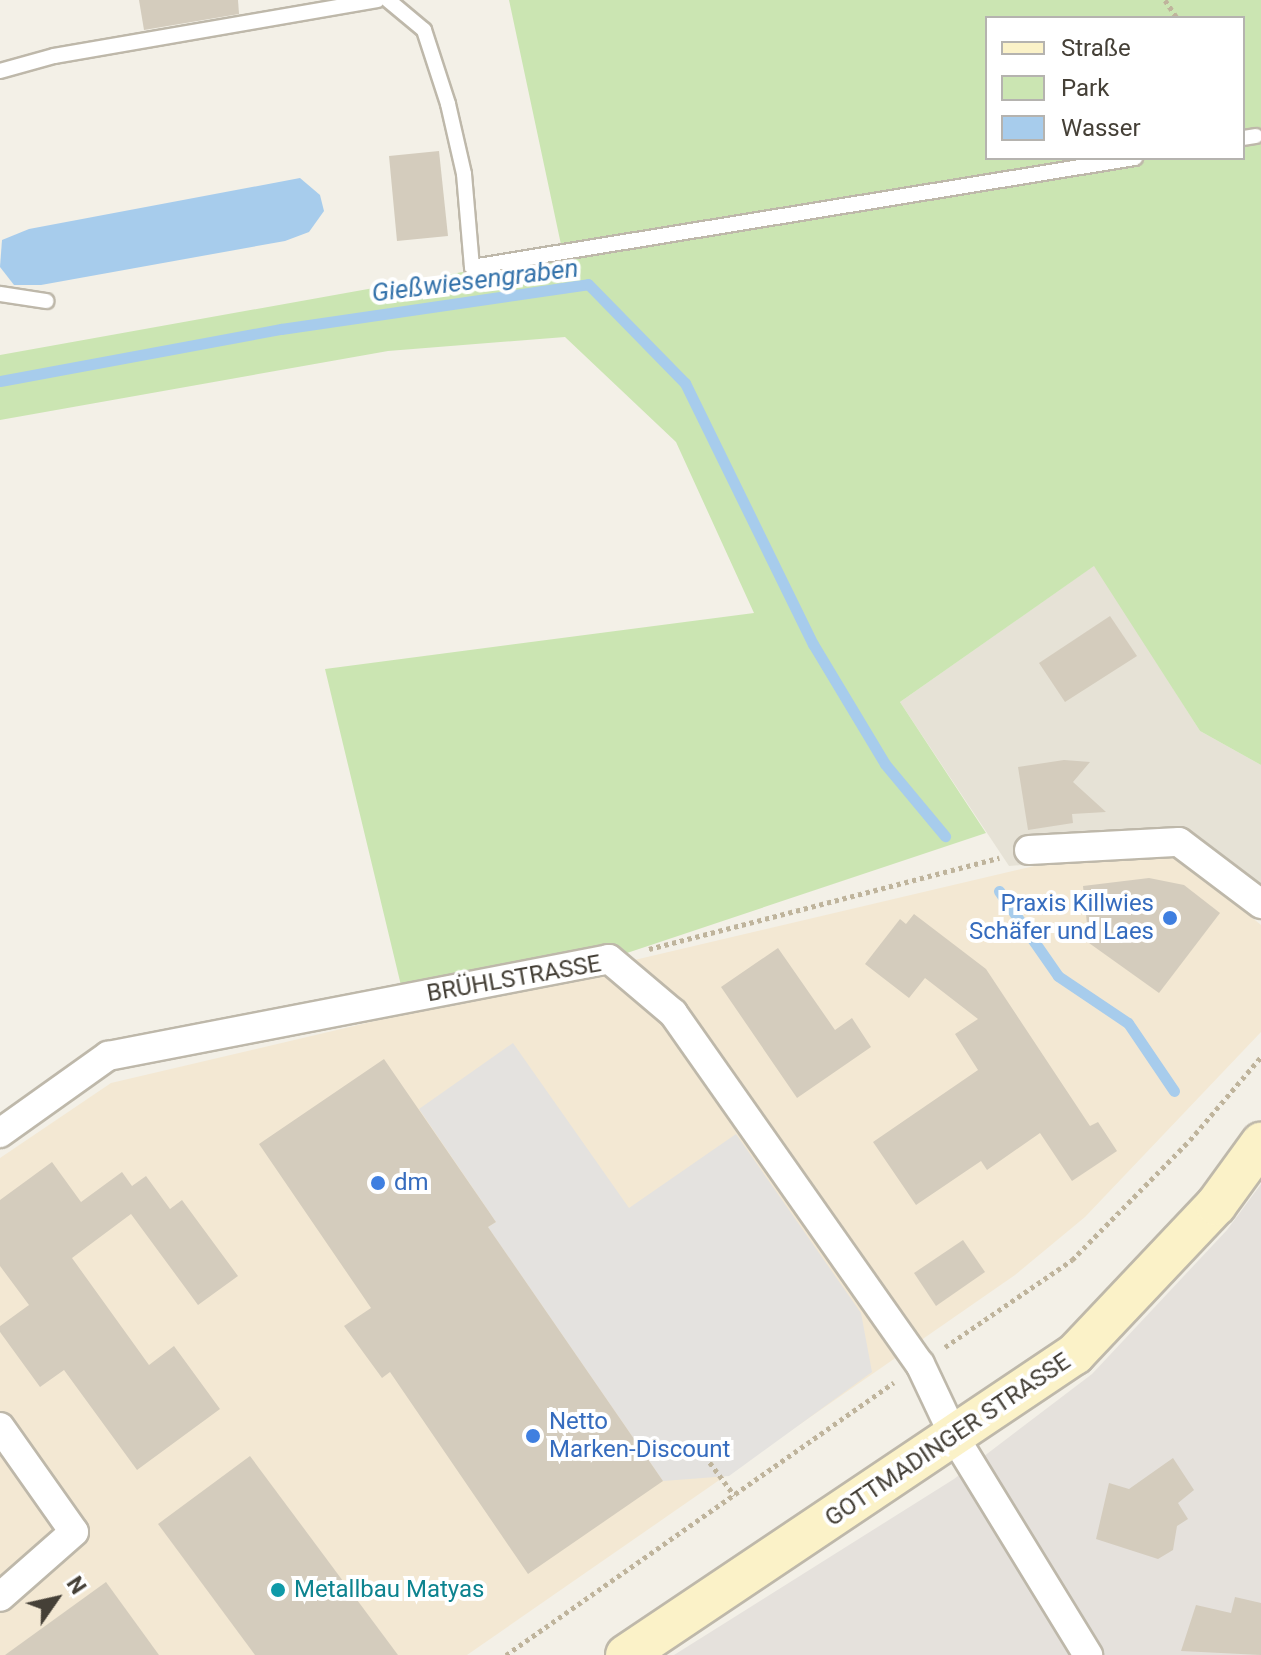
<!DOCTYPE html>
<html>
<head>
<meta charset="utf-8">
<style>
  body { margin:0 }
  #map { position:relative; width:1261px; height:1655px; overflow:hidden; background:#f3f0e7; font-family:Roboto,sans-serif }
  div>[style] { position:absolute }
  .residential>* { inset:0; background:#e6e2d6 }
  .commercial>* { inset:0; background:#f3e8d3 }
  .industrial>* { inset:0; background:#e5e1dc }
  .green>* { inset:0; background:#cbe5b2 }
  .parking>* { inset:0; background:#e4e2df }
  .water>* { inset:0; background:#a7ccec }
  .stream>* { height:11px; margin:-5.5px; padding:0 5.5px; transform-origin:5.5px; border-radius:5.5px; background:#a7ccec }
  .building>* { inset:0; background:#d4ccbd }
  .path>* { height:5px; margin-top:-2.5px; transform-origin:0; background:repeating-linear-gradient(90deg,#bfb49c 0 4px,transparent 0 8px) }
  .roads { filter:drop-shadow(2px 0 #beb8aa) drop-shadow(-2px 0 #beb8aa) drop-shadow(0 2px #beb8aa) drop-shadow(0 -2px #beb8aa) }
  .lane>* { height:14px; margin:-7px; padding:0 7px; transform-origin:7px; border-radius:7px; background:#fff }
  .street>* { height:28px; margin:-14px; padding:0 14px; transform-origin:14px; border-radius:14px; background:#fff }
  .secondary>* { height:40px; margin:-20px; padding:0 20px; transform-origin:20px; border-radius:20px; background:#fbf2c8 }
  .dots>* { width:22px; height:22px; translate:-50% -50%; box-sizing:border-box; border:4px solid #fff; border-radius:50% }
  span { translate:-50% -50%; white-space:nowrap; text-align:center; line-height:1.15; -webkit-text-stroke:8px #fff; paint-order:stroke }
  .shop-label { font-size:24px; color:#366cbe }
  .right { translate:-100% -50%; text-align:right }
  .left { translate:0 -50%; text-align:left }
  .street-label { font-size:24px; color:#454037 }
  .culture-label { font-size:24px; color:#0d838f }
  .water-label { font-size:26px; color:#3573ab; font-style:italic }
  .legend { position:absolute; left:985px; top:16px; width:260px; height:144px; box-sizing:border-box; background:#fff; border:2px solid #b5b3af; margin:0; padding:10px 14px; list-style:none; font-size:24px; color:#454037 }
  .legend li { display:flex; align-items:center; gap:16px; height:40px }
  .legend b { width:40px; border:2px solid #b5b3af }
  .north { position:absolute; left:16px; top:1559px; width:80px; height:80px; -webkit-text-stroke:6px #fff; paint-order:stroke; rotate:56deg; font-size:22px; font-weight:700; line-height:32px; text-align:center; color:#454037 }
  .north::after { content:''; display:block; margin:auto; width:28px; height:36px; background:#454037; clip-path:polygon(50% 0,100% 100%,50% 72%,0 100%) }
</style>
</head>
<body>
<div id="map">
  <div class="residential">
    <i style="clip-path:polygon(1095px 565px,1200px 731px,1261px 765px,1261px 889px,1210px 850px,1009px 866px,900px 702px)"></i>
  </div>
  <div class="commercial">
    <i style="clip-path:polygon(1174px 853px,1261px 925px,1261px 1032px,1085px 1217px,1015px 1275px,467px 1655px,0 1655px,0 1158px,111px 1083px,1043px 864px)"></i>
  </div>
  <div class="industrial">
    <i style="clip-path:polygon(1261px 1184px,1261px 1655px,674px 1655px,954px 1479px,1092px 1374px,1227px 1230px)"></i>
  </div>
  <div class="green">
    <i style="clip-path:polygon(evenodd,509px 0,1261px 0,1261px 765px,1200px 731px,1094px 566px,900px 702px,986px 833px,609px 959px,404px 998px,325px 669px,754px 613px,676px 442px,565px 337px,388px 351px,0 420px,0 355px,563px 254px,509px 0,987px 18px,1243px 18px,1243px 158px,987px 158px,987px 18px)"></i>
  </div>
  <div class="parking">
    <i style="clip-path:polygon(513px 1043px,629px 1208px,736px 1134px,861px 1313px,872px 1372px,729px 1476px,663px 1481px,488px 1227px,496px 1222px,419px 1109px)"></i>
  </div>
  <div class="water">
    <i style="clip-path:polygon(300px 178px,320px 195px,324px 211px,309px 232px,285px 241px,41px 285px,14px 285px,0 267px,2px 240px,29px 229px)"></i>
  </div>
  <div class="stream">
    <i style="left:0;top:381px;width:286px;rotate:-10.5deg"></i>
    <i style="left:281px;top:329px;width:310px;rotate:-8.3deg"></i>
    <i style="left:588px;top:284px;width:139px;rotate:45.6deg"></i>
    <i style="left:685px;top:383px;width:291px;rotate:63.9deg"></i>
    <i style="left:813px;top:644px;width:140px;rotate:59deg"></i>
    <i style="left:885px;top:764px;width:94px;rotate:50.2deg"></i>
    <i style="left:999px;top:891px;width:103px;rotate:55.2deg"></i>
    <i style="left:1058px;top:976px;width:84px;rotate:33.9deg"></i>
    <i style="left:1128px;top:1023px;width:82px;rotate:55.9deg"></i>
  </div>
  <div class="building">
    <i style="clip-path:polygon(139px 0,238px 0,239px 14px,144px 30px)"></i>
    <i style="clip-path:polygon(439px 151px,448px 236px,397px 241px,389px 156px)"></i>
    <i style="clip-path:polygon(1110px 616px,1137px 656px,1065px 702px,1039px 663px)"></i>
    <i style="clip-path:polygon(1064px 760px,1090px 762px,1073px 782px,1106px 812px,1072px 814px,1073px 823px,1028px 830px,1018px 767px)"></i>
    <i style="clip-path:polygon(1149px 878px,1184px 885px,1220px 913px,1159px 993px,1089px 943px,1083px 886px)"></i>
    <i style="clip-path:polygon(914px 914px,986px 969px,1090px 1126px,1098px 1122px,1117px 1151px,1072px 1181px,1040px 1133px,987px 1170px,981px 1161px,916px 1205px,873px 1142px,978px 1070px,955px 1034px,978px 1019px,925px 978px,909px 998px,865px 964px,900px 919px,906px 924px)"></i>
    <i style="clip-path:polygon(778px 948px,835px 1030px,852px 1018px,871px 1047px,797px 1098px,721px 987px)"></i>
    <i style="clip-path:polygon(384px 1059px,496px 1222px,488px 1227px,663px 1481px,528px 1574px,390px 1372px,382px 1378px,344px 1326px,371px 1308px,259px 1144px)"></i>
    <i style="clip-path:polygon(52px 1162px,81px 1202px,122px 1172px,132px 1186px,146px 1176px,170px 1209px,182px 1200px,238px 1276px,198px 1305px,131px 1214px,72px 1258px,149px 1365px,174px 1346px,220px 1409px,137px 1470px,64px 1370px,40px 1387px,0 1332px,0 1326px,29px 1305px,0 1266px,0 1200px)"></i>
    <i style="clip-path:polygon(963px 1240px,985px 1272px,936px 1306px,914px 1273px)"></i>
    <i style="clip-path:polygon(250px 1456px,398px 1655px,255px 1655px,158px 1524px)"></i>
    <i style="clip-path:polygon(1173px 1458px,1194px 1490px,1178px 1503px,1188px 1519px,1177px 1526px,1173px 1550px,1158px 1559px,1096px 1539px,1109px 1483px,1129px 1489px)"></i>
    <i style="clip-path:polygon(106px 1582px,159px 1655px,5px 1655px)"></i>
    <i style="clip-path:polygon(1235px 1597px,1261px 1603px,1261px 1655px,1181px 1651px,1196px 1605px,1231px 1613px)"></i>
  </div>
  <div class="path">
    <i style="left:1165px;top:0;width:22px;rotate:56deg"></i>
    <i style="left:649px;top:949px;width:362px;rotate:-14.6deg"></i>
    <i style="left:945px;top:1347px;width:154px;rotate:-34.4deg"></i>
    <i style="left:1072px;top:1260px;width:168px;rotate:-45.5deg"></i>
    <i style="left:1190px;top:1140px;width:109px;rotate:-49.5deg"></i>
    <i style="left:705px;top:1456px;width:49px;rotate:53.4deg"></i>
    <i style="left:506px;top:1655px;width:474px;rotate:-35.1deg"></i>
  </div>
  <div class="roads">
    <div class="lane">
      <i style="left:388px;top:0;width:47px;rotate:39.8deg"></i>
      <i style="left:424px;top:30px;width:78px;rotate:72deg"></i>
      <i style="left:448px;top:104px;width:72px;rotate:77.1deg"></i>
      <i style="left:464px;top:174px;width:93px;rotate:85.1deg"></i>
      <i style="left:472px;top:267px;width:672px;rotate:-9.34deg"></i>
      <i style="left:0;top:71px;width:56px;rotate:-15.5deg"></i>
      <i style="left:54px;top:56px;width:328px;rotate:-9.8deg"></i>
      <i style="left:1243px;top:138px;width:13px;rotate:-9deg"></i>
      <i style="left:0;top:294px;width:47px;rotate:8.7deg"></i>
    </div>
    <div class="street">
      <i style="left:1029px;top:850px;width:150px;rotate:-3.1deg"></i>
      <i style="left:1179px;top:842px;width:103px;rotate:37.1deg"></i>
      <i style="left:0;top:1133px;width:133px;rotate:-35.5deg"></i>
      <i style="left:108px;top:1056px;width:510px;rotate:-10.96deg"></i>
      <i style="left:609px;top:959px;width:84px;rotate:40.2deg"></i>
      <i style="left:673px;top:1013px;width:429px;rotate:54.9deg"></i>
      <i style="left:920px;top:1364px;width:82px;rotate:64.7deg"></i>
      <i style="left:955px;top:1438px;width:255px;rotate:58.5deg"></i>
      <i style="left:0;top:1427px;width:128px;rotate:54.8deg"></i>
      <i style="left:74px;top:1532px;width:98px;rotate:138.7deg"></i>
    </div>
    <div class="secondary">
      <i style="left:626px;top:1655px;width:541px;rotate:-33.84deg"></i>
      <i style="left:1075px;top:1354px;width:205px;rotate:-46.6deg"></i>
      <i style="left:1216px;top:1205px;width:77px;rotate:-54deg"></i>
    </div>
  </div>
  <div class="dots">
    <i style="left:1170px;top:918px;background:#3f7fe0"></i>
    <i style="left:378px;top:1183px;background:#3f7fe0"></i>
    <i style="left:533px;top:1436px;background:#3f7fe0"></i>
    <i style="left:278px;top:1590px;background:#0f9aa8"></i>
  </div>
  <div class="shop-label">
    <span class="right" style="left:1154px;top:918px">Praxis Killwies<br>Schäfer und Laes</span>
    <span class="left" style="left:394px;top:1183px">dm</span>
    <span class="left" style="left:549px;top:1436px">Netto<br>Marken-Discount</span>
  </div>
  <div class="street-label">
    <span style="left:514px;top:979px;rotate:-10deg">BRÜHLSTRASSE</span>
    <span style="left:948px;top:1440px;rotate:-34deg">GOTTMADINGER STRASSE</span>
  </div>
  <div class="culture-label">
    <span class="left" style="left:294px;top:1590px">Metallbau Matyas</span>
  </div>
  <div class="water-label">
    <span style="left:475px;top:281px;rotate:-7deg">Gießwiesengraben</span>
  </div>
  <ul class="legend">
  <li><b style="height:10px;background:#fbf2c8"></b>Straße</li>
  <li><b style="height:22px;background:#cbe5b2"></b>Park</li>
  <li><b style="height:22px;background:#a7ccec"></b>Wasser</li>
  </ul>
  <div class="north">N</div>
</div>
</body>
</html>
